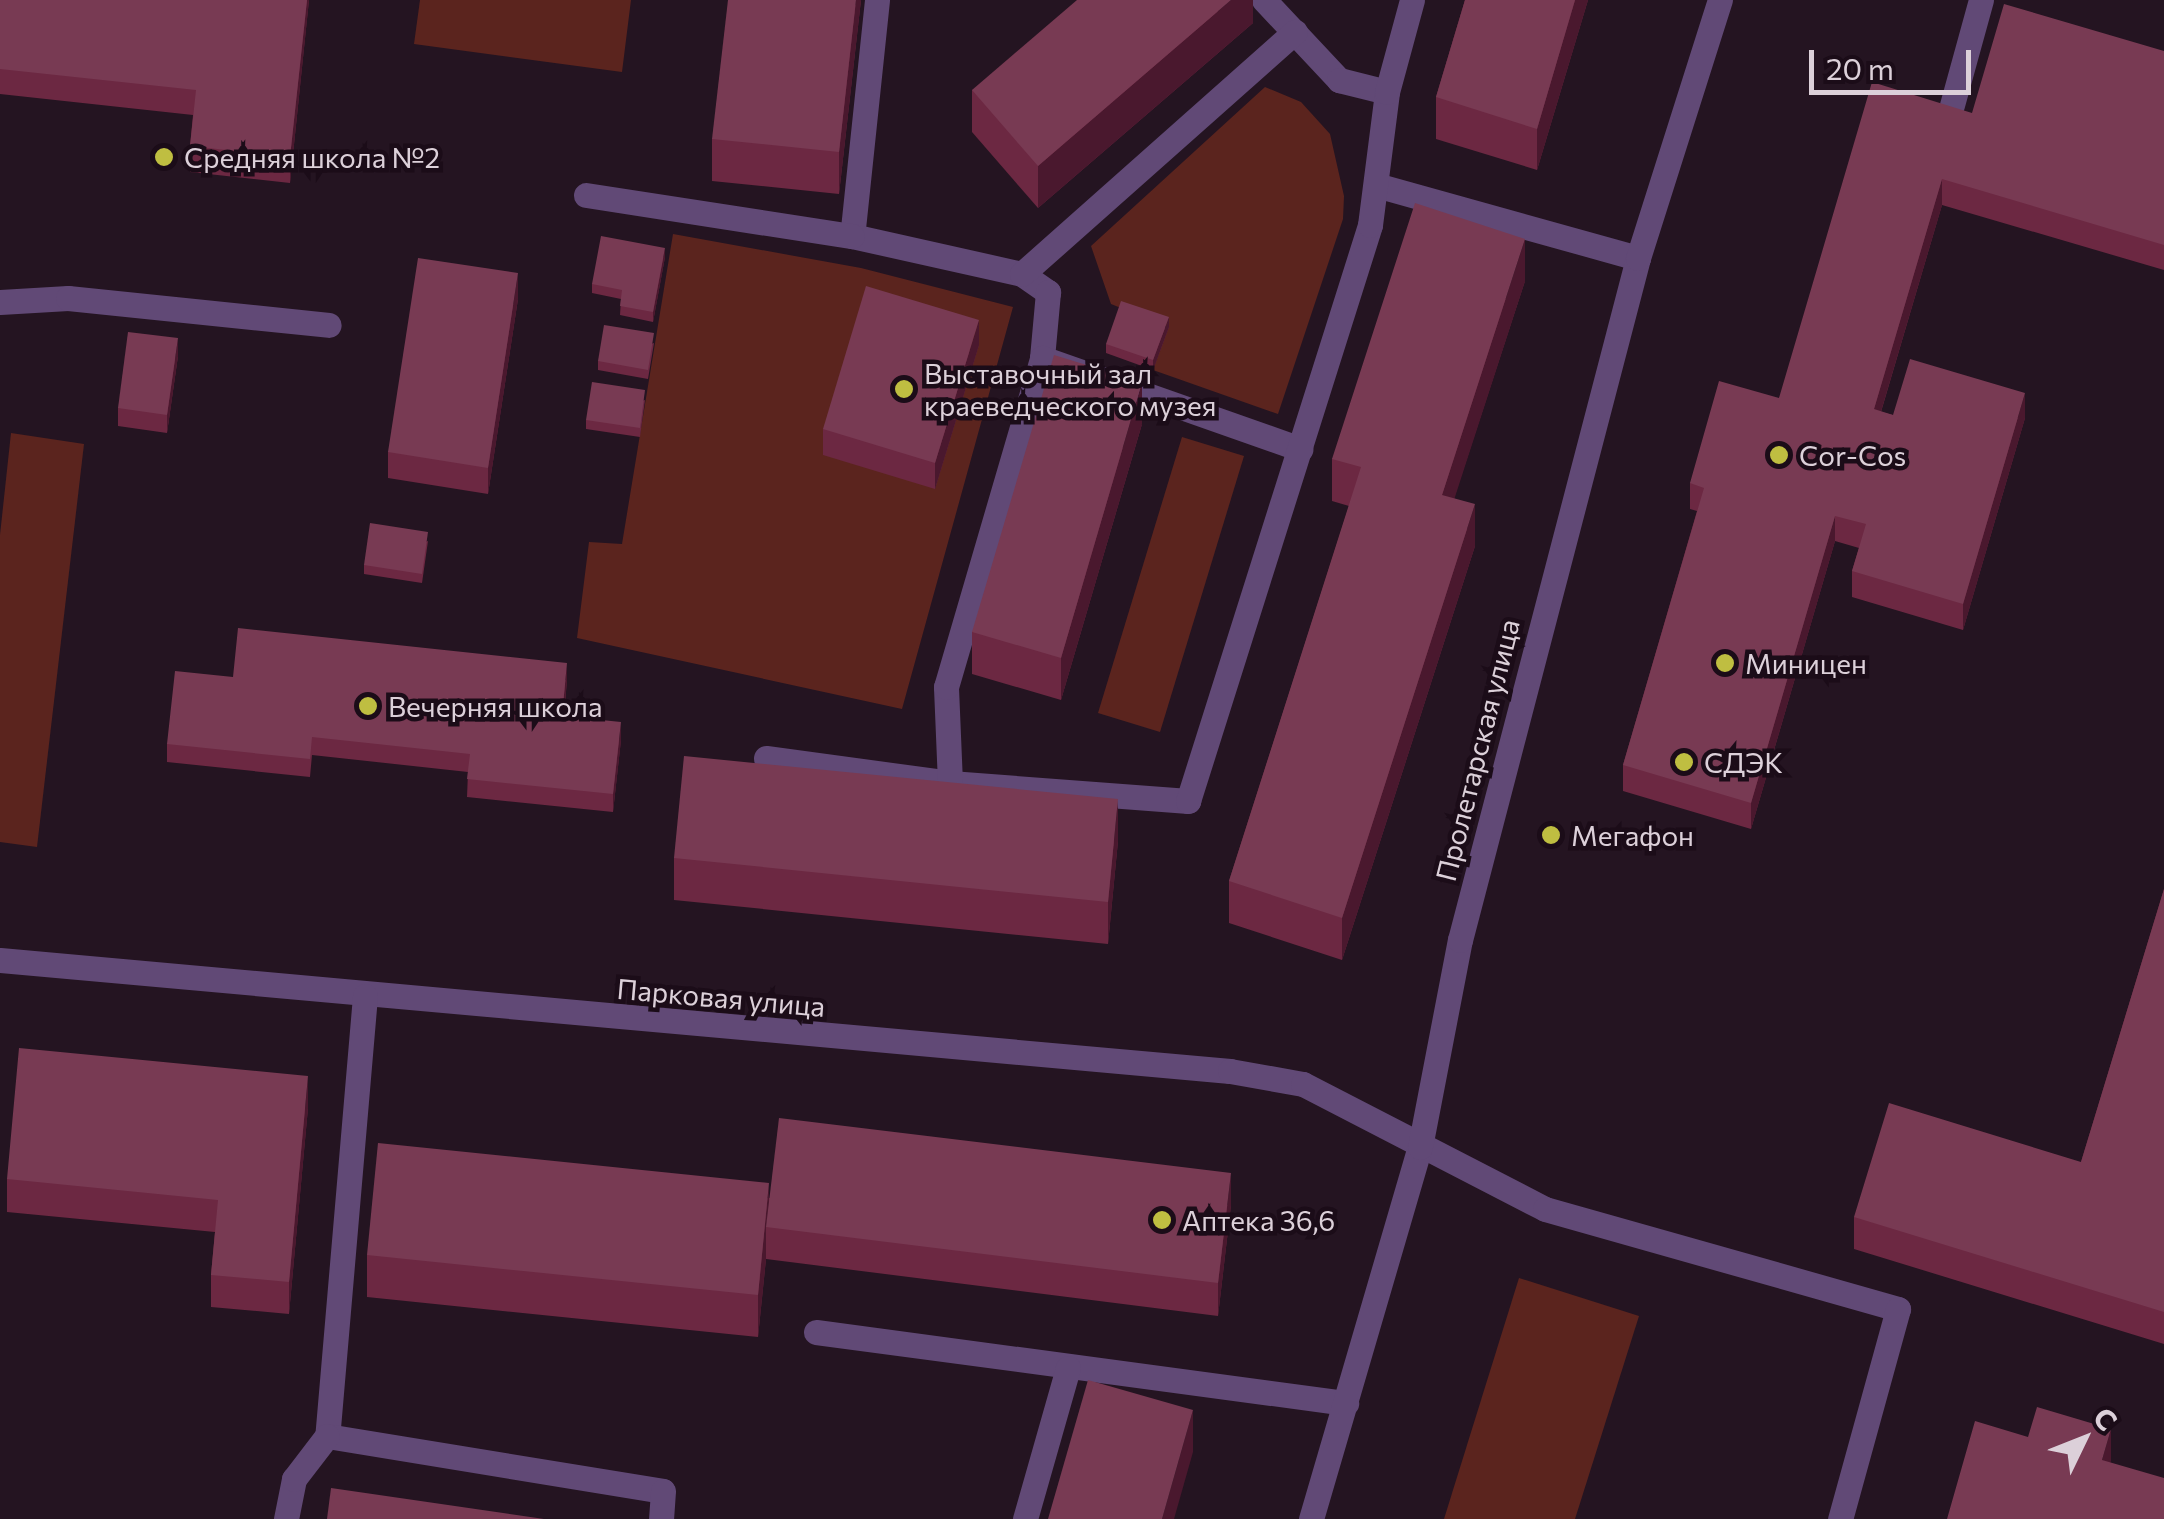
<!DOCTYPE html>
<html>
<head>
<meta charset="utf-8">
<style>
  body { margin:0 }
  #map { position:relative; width:2164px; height:1519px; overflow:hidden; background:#241421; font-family:Commissioner,sans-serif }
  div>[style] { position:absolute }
  .green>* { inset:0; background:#5b241e }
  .minor>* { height:25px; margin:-12.5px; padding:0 12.5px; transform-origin:12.5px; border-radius:12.5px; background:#614976 }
  .wall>* { inset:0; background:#6c2842 }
  .shaded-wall>* { inset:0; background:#4a182e }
  .building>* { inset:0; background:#783a53 }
  .dots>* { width:28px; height:28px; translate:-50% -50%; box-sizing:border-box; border:5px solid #1b0c18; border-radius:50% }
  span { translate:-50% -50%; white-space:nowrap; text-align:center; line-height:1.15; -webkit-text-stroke:9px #1b0c18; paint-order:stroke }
  .poi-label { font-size:28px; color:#dcd0d9 }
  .left { translate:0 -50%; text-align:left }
  .street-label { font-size:28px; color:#dcd0d9 }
  .north { position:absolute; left:2034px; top:1389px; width:100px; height:100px; -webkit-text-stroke:8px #1b0c18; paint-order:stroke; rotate:47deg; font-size:28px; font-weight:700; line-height:40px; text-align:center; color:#dcd0d9 }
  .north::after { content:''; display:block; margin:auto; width:35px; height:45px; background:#dcd0d9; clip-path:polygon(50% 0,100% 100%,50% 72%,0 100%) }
  .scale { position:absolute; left:1809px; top:50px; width:162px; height:45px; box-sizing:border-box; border:5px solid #dcd0d9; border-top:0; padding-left:12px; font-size:30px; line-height:35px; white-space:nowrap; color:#dcd0d9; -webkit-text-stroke:8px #1b0c18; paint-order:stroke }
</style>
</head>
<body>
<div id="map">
  <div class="green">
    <i style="clip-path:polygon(420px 0,631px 0,622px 72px,414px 44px)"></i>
    <i style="clip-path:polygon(1265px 87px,1301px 102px,1330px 134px,1344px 196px,1343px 219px,1278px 414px,1153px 370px,1168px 327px,1111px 304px,1091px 246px)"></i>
    <i style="clip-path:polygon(673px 234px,861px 268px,1013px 307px,902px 709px,577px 638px,589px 542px,622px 544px)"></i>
    <i style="clip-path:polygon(11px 433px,84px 444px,37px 847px,0 842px,0 535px)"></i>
    <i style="clip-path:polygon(1182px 437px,1244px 456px,1160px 732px,1098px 713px)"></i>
    <i style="clip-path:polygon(1519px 1278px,1639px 1316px,1575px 1519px,1444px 1519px)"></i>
  </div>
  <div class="minor">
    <i style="left:877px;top:0;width:237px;rotate:96deg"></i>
    <i style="left:852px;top:236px;width:174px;rotate:12.6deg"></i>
    <i style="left:1022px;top:274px;width:32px;rotate:35deg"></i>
    <i style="left:1048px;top:292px;width:66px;rotate:95.2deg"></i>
    <i style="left:1042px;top:358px;width:274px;rotate:19.4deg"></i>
    <i style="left:1264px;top:0;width:110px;rotate:46.8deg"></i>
    <i style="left:1339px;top:80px;width:49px;rotate:14deg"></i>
    <i style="left:1952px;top:105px;width:109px;rotate:-74.6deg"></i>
    <i style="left:1376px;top:185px;width:272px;rotate:15.6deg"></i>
    <i style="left:586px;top:195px;width:269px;rotate:8.8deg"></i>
    <i style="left:1022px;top:274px;width:365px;rotate:-41.6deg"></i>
    <i style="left:0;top:302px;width:68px;rotate:-3.4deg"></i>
    <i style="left:68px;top:298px;width:262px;rotate:5.9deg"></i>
    <i style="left:766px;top:758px;width:186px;rotate:7.7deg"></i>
    <i style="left:950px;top:783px;width:239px;rotate:4.3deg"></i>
    <i style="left:1188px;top:801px;width:604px;rotate:-72.46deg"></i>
    <i style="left:1370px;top:225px;width:134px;rotate:-82.7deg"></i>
    <i style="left:1387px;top:92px;width:95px;rotate:-74.8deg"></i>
    <i style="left:950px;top:783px;width:96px;rotate:-92.4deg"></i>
    <i style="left:946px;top:687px;width:343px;rotate:-73.7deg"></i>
    <i style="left:0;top:960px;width:1235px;rotate:5.16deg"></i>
    <i style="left:1230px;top:1071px;width:74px;rotate:10.1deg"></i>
    <i style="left:1303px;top:1084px;width:272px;rotate:27.3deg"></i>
    <i style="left:1545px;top:1209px;width:367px;rotate:15.8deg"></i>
    <i style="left:1898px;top:1309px;width:218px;rotate:105.4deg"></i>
    <i style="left:365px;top:996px;width:442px;rotate:94.9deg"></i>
    <i style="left:327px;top:1436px;width:340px;rotate:9.3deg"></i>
    <i style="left:663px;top:1491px;width:28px;rotate:94deg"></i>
    <i style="left:816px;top:1332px;width:535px;rotate:7.63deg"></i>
    <i style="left:286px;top:1519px;width:41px;rotate:-78.7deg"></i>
    <i style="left:294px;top:1479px;width:54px;rotate:-52.5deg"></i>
    <i style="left:1025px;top:1519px;width:157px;rotate:-74.1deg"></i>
    <i style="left:1311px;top:1519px;width:388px;rotate:-73.7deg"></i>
    <i style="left:1420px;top:1147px;width:211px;rotate:-79.1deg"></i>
    <i style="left:1460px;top:940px;width:705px;rotate:-75.37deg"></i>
    <i style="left:1638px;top:258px;width:271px;rotate:-72.4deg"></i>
  </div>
  <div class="wall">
    <i style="clip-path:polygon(0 0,309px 0,290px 183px,190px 172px,190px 146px,193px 115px,0 94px)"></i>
    <i style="clip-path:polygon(861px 0,839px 194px,712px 181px,712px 139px)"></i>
    <i style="clip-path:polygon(1253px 0,1253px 23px,1038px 208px,972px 132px,972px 90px)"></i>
    <i style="clip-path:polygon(1465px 0,1588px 0,1537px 170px,1436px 139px,1436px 97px)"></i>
    <i style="clip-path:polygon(2164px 51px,2164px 270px,1942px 205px,1881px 412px,1893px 415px,2025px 418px,1963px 630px,1852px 597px,1852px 571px,1859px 548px,1835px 541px,1751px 829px,1623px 791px,1623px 765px,1697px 511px,1690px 509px,1690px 483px,1779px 398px,1972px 113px)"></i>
    <i style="clip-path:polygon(665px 257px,653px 322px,620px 315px,621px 299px,592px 293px,592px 284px)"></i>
    <i style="clip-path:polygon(1525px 281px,1454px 498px,1475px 546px,1342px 960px,1229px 923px,1229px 881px,1349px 506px,1332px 501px,1332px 459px)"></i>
    <i style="clip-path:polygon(518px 299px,488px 494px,388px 478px,388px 452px)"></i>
    <i style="clip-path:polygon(1169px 327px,1153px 370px,1106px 353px,1106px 344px)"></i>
    <i style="clip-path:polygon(654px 343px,648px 379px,598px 370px,598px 361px)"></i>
    <i style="clip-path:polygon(979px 345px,935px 489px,823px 455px,823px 429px)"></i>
    <i style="clip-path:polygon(178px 356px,167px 433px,118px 426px,118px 408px)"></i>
    <i style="clip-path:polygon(645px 400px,640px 437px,586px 429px,586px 420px)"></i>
    <i style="clip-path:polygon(1142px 424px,1061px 700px,972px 674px,972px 632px)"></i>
    <i style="clip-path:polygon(428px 541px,422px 583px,364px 574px,364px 565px)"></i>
    <i style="clip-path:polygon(233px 677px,567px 680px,564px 716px,621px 740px,613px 812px,467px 797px,468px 772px,312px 755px,310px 777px,167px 762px,167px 744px)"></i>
    <i style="clip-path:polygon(1118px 841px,1108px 944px,674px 900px,674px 858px)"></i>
    <i style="clip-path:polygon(2164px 889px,2164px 1344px,1854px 1249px,1854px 1217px,2081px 1162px)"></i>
    <i style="clip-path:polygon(308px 1108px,289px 1314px,211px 1307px,211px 1275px,215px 1232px,7px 1212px,7px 1179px)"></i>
    <i style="clip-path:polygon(769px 1198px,1231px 1205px,1218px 1316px,766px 1259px,758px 1337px,367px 1297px,367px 1255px)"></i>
  </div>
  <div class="shaded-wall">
    <i style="clip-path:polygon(307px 0,309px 0,290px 183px,290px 157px)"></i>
    <i style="clip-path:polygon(856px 0,861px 0,839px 194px,839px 152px)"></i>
    <i style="clip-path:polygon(1231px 0,1253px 0,1253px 23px,1038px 208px,1038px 166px)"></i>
    <i style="clip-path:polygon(1575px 0,1588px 0,1537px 170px,1537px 129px)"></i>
    <i style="clip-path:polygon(1942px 179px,1942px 205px,1874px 435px,1874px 409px)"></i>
    <i style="clip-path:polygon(1525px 239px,1525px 281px,1442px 537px,1442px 495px)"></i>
    <i style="clip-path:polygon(665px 248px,665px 257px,653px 322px,653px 312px)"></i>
    <i style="clip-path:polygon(518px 273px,518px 299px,488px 494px,488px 468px)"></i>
    <i style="clip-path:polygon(1169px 317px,1169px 327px,1153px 370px,1153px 360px)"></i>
    <i style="clip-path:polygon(979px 320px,979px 345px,935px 489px,935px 463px)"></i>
    <i style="clip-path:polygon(178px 338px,178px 356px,167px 433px,167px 415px)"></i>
    <i style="clip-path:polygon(1142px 382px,1142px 424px,1061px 700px,1061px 658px)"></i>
    <i style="clip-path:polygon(2025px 393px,2025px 418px,1963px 630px,1963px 604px)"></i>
    <i style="clip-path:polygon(1475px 504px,1475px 546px,1342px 960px,1342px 918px)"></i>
    <i style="clip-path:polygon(1835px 516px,1835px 541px,1751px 829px,1751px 803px)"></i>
    <i style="clip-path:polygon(567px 663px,567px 680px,562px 734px,562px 716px)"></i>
    <i style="clip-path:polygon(621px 722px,621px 740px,613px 812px,613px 794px)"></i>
    <i style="clip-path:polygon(1118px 799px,1118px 841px,1108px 944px,1108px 902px)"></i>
    <i style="clip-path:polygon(308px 1076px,308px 1108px,289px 1314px,289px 1282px)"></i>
    <i style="clip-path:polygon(1231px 1173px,1231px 1205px,1218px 1316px,1218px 1283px)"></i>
    <i style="clip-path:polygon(769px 1183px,769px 1227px,766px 1227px,766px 1259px,758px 1337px,758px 1295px)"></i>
    <i style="clip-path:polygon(1193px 1410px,1193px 1452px,1174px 1519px,1162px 1519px)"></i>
    <i style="clip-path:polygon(2111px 1429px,2111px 1461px,2102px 1492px,2102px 1460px)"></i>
  </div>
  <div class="building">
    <i style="clip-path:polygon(0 0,307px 0,290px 157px,190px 146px,196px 90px,0 69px)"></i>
    <i style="clip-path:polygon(728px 0,856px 0,839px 152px,712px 139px)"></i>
    <i style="clip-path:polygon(1077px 0,1231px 0,1038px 166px,972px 90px)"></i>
    <i style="clip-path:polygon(1465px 0,1575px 0,1537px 129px,1436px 97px)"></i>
    <i style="clip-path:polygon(2004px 4px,2164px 51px,2164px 245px,1942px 179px,1874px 409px,1893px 415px,1910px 359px,2025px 393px,1963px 604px,1852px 571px,1866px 524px,1835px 516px,1751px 803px,1623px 765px,1704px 488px,1690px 483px,1719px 381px,1779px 398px,1872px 82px,1972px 113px)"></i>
    <i style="clip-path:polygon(1415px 203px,1525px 239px,1442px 495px,1475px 504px,1342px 918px,1229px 881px,1361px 467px,1332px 459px)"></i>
    <i style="clip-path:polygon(601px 236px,665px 248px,653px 312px,620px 306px,622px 290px,592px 284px)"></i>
    <i style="clip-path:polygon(418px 258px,518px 273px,488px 468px,388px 452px)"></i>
    <i style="clip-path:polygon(866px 286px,979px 320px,935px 463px,823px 429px)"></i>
    <i style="clip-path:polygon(1121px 301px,1169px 317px,1153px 360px,1106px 344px)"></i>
    <i style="clip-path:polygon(604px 325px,654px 333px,648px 370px,598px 361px)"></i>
    <i style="clip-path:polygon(128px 332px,178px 338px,167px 415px,118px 408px)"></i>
    <i style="clip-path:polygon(1054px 355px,1142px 382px,1061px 658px,972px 632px)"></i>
    <i style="clip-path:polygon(592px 382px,645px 390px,640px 428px,586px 420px)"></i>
    <i style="clip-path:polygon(370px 523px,428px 532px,422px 574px,364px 565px)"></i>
    <i style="clip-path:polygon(238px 628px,567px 663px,562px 716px,621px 722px,613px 794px,467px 779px,470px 754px,312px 737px,310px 759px,167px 744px,175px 671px,233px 677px)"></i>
    <i style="clip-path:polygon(684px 756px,1118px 799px,1108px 902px,674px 858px)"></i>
    <i style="clip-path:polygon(2164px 889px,2164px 1312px,1854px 1217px,1889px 1103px,2081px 1162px)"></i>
    <i style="clip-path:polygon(19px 1048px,308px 1076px,289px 1282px,211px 1275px,218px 1200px,7px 1179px)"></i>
    <i style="clip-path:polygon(779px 1118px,1231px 1173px,1218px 1283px,766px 1227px)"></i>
    <i style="clip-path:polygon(378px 1143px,769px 1183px,758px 1295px,367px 1255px)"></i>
    <i style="clip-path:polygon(1088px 1380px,1193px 1410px,1162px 1519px,1048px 1519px)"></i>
    <i style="clip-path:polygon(2037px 1407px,2111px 1429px,2102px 1460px,2164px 1478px,2164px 1519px,1947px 1519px,1975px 1421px,2028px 1437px)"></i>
    <i style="clip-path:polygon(331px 1488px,544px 1519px,327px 1519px)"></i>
  </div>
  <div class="dots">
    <i style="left:164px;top:157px;background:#bfbe41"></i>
    <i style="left:904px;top:389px;background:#bfbe41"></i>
    <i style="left:1779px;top:455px;background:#bfbe41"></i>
    <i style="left:1725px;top:663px;background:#bfbe41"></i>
    <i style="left:368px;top:706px;background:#bfbe41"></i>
    <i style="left:1684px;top:762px;background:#bfbe41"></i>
    <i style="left:1551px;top:835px;background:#bfbe41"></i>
    <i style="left:1162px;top:1220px;background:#bfbe41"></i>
  </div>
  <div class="poi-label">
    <span class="left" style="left:184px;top:157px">Средняя школа №2</span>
    <span class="left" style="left:924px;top:389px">Выставочный зал<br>краеведческого музея</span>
    <span class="left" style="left:1799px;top:455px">Cor-Cos</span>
    <span class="left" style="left:1745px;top:663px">Миницен</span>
    <span class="left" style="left:388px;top:706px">Вечерняя школа</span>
    <span class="left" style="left:1704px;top:762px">СДЭК</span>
    <span class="left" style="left:1571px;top:835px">Мегафон</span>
    <span class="left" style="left:1182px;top:1220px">Аптека 36,6</span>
  </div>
  <div class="street-label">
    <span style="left:1477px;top:750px;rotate:-76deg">Пролетарская улица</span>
    <span style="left:721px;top:997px;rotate:5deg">Парковая улица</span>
  </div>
  <div class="north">С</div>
  <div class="scale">20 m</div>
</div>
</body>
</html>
